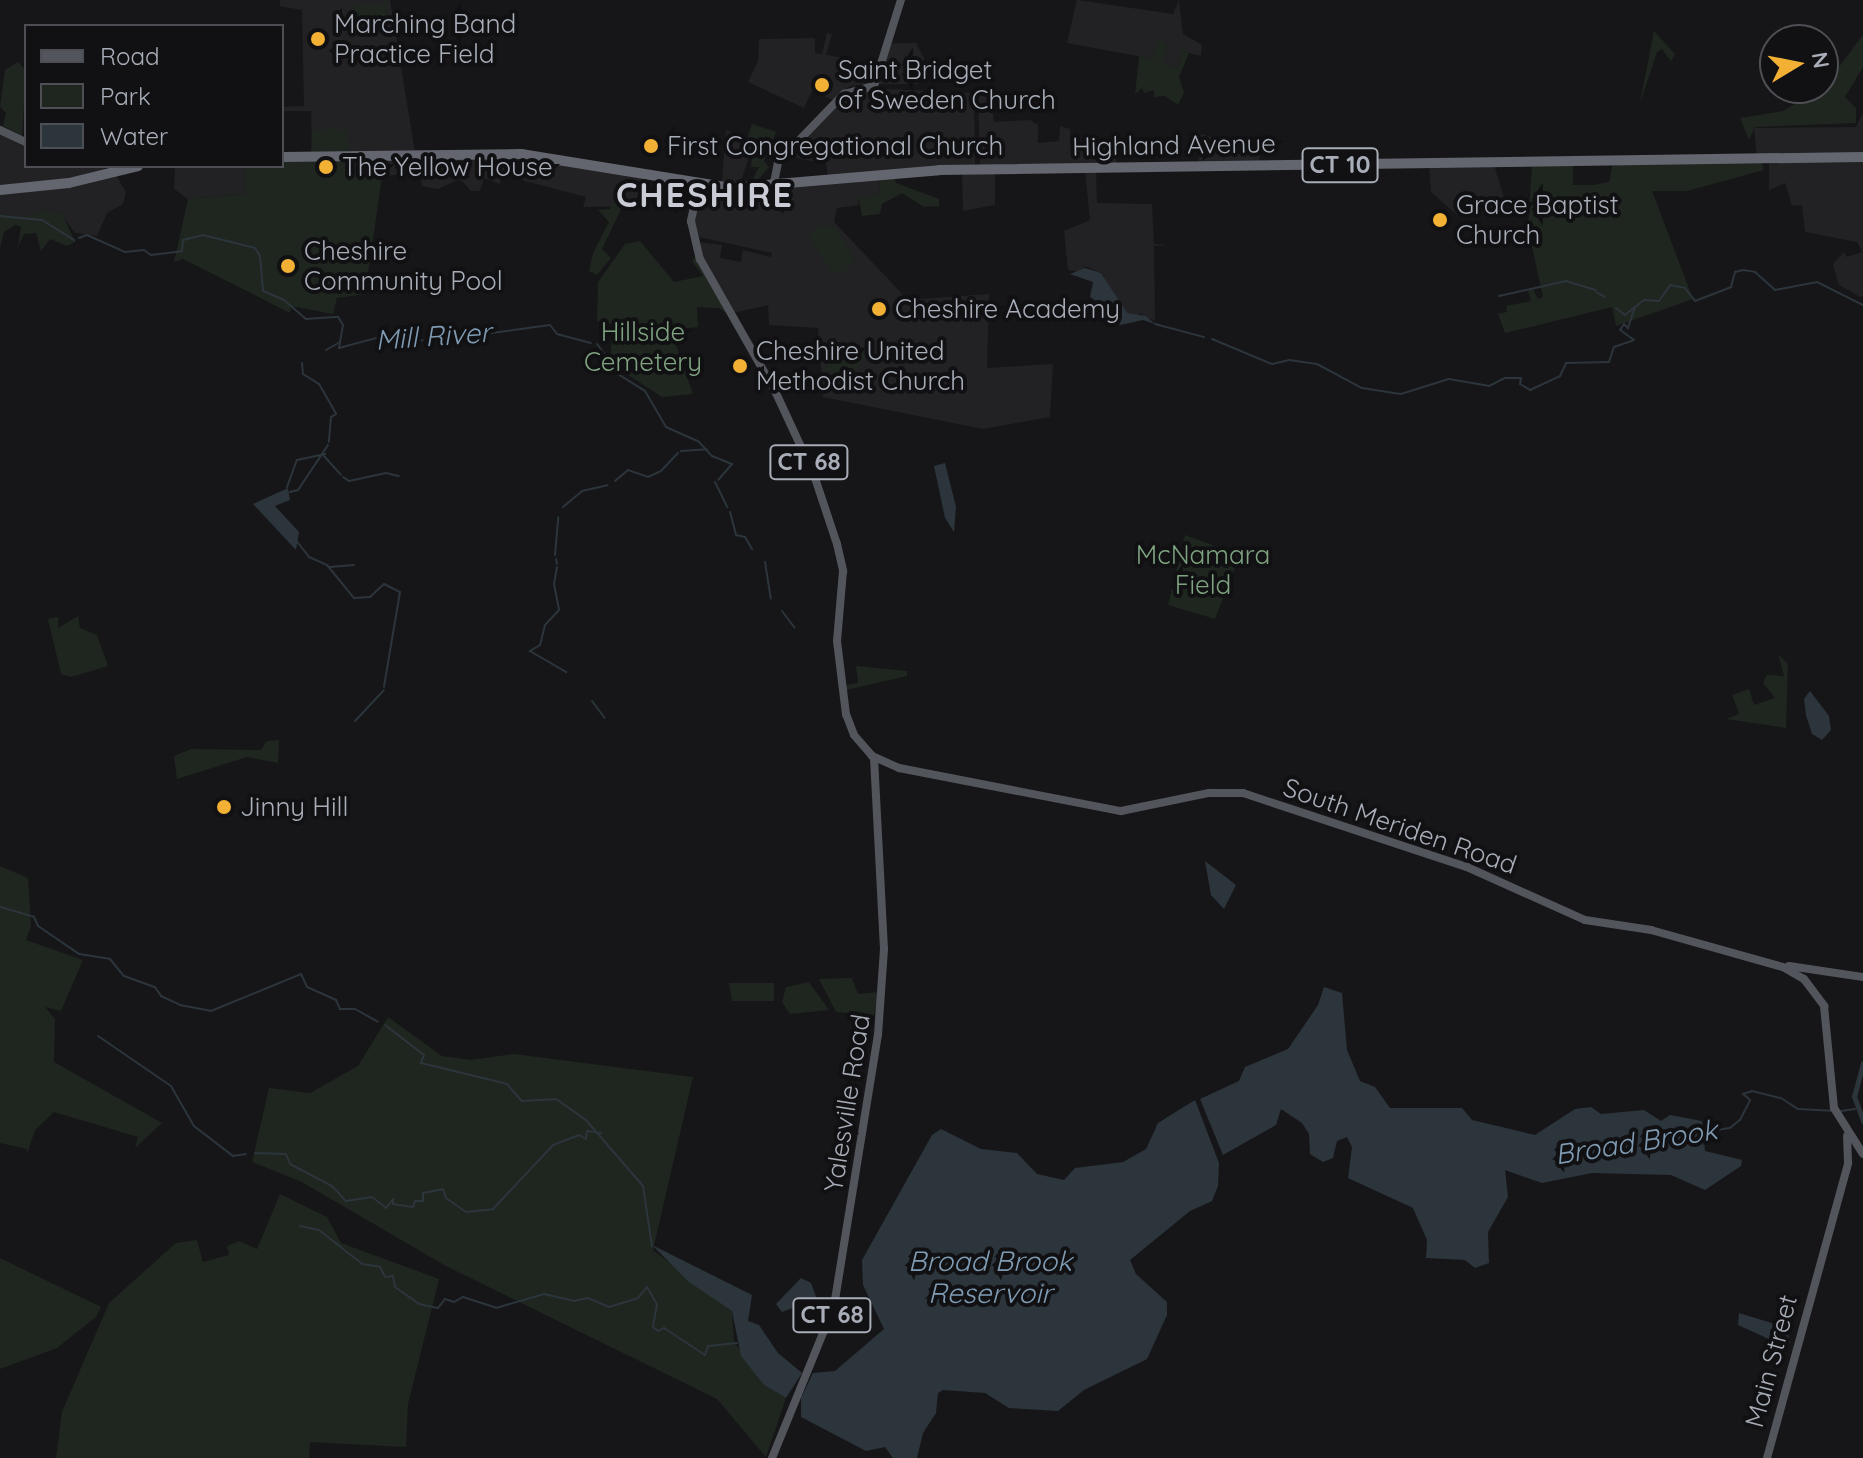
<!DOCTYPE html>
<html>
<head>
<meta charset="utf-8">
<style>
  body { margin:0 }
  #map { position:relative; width:1863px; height:1458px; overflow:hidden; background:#161618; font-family:Quicksand,sans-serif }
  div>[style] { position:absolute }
  .built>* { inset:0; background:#222225 }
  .green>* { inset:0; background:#1e261f }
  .water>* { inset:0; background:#2c353c }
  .stream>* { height:2px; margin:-1px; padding:0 1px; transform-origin:1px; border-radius:1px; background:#2c353c }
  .river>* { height:5px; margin:-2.5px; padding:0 2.5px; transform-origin:2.5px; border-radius:2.5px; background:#2c353c }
  .major>* { height:8px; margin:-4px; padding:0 4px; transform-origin:4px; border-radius:4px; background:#53555c }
  .highway>* { height:10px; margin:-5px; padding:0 5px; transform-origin:5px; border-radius:5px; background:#63666e }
  .dots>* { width:22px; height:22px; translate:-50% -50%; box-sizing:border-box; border:4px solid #111113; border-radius:50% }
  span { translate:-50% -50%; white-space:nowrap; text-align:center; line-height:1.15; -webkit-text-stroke:8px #111113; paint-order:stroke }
  .shield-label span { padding:2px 6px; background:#111113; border:2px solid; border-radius:6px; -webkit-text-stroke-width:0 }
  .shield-label { font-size:24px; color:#a8adb8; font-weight:700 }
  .poi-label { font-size:26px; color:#a8adb8 }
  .left { translate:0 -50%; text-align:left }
  .street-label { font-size:26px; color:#a8adb8 }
  .park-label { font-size:26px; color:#7fa381 }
  .water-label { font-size:28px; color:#7f9bb3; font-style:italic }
  .district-label { font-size:34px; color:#c9ccd4; font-weight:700; letter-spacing:2px }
  .legend { position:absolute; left:24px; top:24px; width:260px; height:144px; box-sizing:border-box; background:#111113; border:2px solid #4d4f55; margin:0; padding:10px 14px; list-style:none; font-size:24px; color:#a8adb8 }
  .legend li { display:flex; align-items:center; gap:16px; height:40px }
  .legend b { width:40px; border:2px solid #4d4f55 }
  .north { position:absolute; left:1759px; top:24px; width:80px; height:80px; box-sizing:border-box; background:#111113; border:2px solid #4d4f55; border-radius:50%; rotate:80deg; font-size:22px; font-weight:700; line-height:32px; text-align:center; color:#a8adb8 }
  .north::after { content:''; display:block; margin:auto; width:28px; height:36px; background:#f2b134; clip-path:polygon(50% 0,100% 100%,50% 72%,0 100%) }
</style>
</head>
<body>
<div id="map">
  <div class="built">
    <i style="clip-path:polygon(280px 0,390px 0,415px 152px,520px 156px,646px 177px,633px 206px,583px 207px,586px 197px,502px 175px,500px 184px,484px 178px,480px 191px,471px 191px,460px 179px,438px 189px,422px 186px,421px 174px,373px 176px,376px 159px,312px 152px,311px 111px,282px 111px,282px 107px,304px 106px,302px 10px,280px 6px)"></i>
    <i style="clip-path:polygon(1077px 0,1173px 14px,1179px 0,1183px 34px,1202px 45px,1201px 56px,1182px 51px,1178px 67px,1162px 64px,1167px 44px,1159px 40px,1154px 59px,1067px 43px)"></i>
    <i style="clip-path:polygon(827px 33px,832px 34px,826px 55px,852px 59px,851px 77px,857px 77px,861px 62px,878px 65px,872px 83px,850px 86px,833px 100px,812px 91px,804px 108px,748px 82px,758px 61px,759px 39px,815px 38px,815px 53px,822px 54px)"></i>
    <i style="clip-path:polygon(902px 43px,916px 43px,924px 58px,918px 84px,879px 84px,889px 44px)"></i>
    <i style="clip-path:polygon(863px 88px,974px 93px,975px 166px,828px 176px,826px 164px,787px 156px,845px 95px)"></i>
    <i style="clip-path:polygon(978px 93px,990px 93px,994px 122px,1030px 120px,1038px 125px,1038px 143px,1059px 141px,1060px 126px,1070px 129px,1070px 141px,1113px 142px,1117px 164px,980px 166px)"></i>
    <i style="clip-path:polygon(1863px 113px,1863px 296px,1860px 297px,1839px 285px,1833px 264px,1844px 252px,1847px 257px,1862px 252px,1857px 242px,1805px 232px,1802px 205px,1792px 206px,1785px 183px,1769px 190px,1769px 162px,1757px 157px,1754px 128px,1856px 127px)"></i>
    <i style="clip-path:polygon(726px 130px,748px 138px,749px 157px,740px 184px,722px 181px)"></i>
    <i style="clip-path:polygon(0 132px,26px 144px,26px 166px,100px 166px,116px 175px,126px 192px,123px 204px,107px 213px,97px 236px,75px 233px,60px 212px,24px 218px,0 213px)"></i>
    <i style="clip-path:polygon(1198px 133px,1259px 152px,1260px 163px,1199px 163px)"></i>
    <i style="clip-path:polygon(1494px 165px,1506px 204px,1501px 213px,1457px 215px,1431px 192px,1429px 166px)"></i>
    <i style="clip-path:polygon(175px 166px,244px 166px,245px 194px,188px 199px,174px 189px)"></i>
    <i style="clip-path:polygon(1085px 170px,1096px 170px,1097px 203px,1152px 204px,1154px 244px,1169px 245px,1154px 246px,1155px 321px,1141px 314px,1128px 317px,1101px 273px,1085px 266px,1081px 272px,1068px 270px,1064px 231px,1090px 220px)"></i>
    <i style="clip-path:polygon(962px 171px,995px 171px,995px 205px,963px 211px)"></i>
    <i style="clip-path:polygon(880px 176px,879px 194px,864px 200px,858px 196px,859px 205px,837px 208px,834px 222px,908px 300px,989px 294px,987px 368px,1053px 364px,1050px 417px,983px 429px,823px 397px,818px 328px,769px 325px,768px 305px,733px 313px,705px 265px,698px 242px,722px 245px,720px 258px,741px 262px,743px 250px,771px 257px,772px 253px,699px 237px,693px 226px,700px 189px)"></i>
  </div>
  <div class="green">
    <i style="clip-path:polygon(354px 4px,387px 4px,386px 35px,355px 35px)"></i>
    <i style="clip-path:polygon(1654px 31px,1675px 54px,1671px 61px,1662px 49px,1657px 52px,1640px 103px)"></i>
    <i style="clip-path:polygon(1863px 35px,1863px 67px,1845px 97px,1856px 108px,1856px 123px,1755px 127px,1749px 140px,1740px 118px,1783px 111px,1823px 88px)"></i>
    <i style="clip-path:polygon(1158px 39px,1167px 44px,1163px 64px,1178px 67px,1182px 51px,1189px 53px,1179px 77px,1184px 93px,1178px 105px,1165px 96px,1154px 97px,1154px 90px,1144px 93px,1142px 88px,1135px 94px,1139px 56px,1154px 59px)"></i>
    <i style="clip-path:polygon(18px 62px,26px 71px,22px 136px,3px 126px,6px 113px,0 107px,5px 70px)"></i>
    <i style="clip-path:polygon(752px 124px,776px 132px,764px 161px,769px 167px,757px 181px,753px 179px,759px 167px,751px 167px,752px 158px,742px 155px)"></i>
    <i style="clip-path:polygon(337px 128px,347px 132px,349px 155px,376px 155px,373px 176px,382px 177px,365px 294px,337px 298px,333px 314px,291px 306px,290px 313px,183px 259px,174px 262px,188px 199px,245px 194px,244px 166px,282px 166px,282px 157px,311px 157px,312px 130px)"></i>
    <i style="clip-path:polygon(1761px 161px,1764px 170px,1687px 191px,1652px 191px,1693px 299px,1616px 326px,1612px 307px,1505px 333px,1498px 314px,1507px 312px,1506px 306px,1531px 301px,1528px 291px,1533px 289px,1538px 299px,1543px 297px,1528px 228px,1532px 164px,1573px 163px,1573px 185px,1594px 185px,1609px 182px,1613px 163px)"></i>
    <i style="clip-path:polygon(894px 175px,896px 183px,939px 199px,939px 206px,924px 207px,902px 193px,882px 204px,880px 214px,862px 216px,858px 195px,864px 200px,879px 194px,880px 176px)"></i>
    <i style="clip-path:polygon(611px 203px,624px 203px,602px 249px,611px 258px,597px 275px,589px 271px,593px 253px,609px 222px,598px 210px,610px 209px)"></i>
    <i style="clip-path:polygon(40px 211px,62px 213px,75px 242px,67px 246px,50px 239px,41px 251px,36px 233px,24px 234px,18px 247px,21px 227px,15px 225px,4px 232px,0 248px,0 213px,24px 218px)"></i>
    <i style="clip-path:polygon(822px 224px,836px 228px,852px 254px,853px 263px,844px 272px,831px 273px,808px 235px)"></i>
    <i style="clip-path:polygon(640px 241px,674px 282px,703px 276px,692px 261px,696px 256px,730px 315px,719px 308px,697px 307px,698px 327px,676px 329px,676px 345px,693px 394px,662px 397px,610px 363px,613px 324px,597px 321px,598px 282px,625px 244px)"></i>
    <i style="clip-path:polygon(835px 339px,864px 349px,864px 359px,856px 370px,838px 375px,825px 370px)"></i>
    <i style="clip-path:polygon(1185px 535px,1240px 555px,1215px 619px,1168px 605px)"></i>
    <i style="clip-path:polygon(78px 616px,80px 628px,97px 635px,108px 666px,71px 677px,61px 674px,48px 619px,58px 617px,58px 628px)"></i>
    <i style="clip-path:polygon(1778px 654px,1788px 664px,1786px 728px,1726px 719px,1739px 714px,1732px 695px,1749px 689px,1754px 705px,1775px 698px,1763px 683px,1767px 675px,1784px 676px)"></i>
    <i style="clip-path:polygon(856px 666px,907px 671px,907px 676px,846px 690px,846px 685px,858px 683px)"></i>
    <i style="clip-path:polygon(279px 740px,278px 763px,247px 757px,177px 779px,174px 756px,191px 749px,261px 750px,267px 741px)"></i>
    <i style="clip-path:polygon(0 866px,28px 878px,31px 925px,26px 940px,83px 960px,61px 1011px,45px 1007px,55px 1019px,54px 1062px,162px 1123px,135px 1148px,138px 1137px,54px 1112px,35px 1130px,27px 1154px,27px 1149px,0 1143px)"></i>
    <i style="clip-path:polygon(852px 978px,858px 994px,880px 992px,874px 1015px,836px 1012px,819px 979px)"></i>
    <i style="clip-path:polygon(809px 982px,829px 1010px,790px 1014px,782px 1002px,786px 987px)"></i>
    <i style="clip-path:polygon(729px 983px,774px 983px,774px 1001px,732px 1001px)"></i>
    <i style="clip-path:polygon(388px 1017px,442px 1056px,471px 1060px,514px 1054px,693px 1077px,653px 1250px,732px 1311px,734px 1341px,764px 1385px,786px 1398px,766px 1457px,717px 1399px,446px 1266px,300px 1181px,252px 1162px,269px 1088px,310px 1093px,358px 1066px)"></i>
    <i style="clip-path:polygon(280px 1194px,327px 1217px,341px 1243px,439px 1279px,408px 1404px,406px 1447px,310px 1442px,309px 1458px,56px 1458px,62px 1412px,109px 1303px,176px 1243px,197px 1240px,203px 1262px,229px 1255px,227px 1246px,239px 1241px,257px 1249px)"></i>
    <i style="clip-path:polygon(0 1258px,101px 1307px,96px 1317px,57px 1348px,0 1369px)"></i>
  </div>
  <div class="water">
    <i style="clip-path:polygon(1085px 268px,1101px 273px,1127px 313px,1146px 316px,1155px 324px,1143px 320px,1120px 325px,1112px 311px,1090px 297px,1093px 282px,1070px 274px)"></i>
    <i style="clip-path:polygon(945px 463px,956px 507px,954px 532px,945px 518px,934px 466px)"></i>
    <i style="clip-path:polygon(288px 488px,290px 500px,275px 506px,299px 532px,296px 550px,253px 504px)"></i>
    <i style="clip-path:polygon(1810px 691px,1829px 716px,1831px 730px,1822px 740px,1812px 734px,1806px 715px,1804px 699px)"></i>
    <i style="clip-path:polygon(1205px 861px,1236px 885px,1224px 909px,1211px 895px)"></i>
    <i style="clip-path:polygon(1324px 987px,1342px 993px,1347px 1050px,1360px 1081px,1375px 1087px,1390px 1108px,1462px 1108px,1472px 1120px,1535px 1135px,1575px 1109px,1591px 1107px,1601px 1114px,1644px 1110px,1661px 1121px,1670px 1115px,1702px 1121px,1705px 1151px,1742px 1160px,1741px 1166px,1705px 1190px,1671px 1175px,1592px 1173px,1542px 1183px,1505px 1170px,1508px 1197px,1488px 1232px,1489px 1263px,1475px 1268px,1465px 1260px,1426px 1258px,1427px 1240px,1413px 1208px,1348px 1178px,1352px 1147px,1347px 1137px,1337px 1141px,1333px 1158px,1323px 1162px,1310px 1154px,1309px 1134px,1302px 1123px,1281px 1109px,1276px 1125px,1223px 1155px,1200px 1099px,1239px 1081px,1245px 1067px,1288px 1049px,1318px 1005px)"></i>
    <i style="clip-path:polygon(1195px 1100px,1219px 1163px,1218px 1186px,1212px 1201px,1190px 1211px,1130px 1260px,1136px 1274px,1167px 1302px,1167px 1315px,1147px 1359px,1084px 1390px,1058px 1411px,1009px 1408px,985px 1393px,943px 1390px,938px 1393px,936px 1413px,923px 1433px,917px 1458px,893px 1458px,885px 1447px,866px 1451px,801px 1417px,801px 1398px,813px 1373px,835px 1371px,884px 1329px,863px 1285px,862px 1260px,932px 1135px,941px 1129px,981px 1149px,1017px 1153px,1037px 1174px,1064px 1180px,1075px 1168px,1123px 1162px,1146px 1149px,1158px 1123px)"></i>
    <i style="clip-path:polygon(652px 1245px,752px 1295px,748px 1321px,759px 1325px,778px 1353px,802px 1373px,786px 1398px,764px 1385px,741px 1356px,732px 1311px,689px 1282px)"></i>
    <i style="clip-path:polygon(801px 1278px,811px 1283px,817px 1299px,782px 1312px,776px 1304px)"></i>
    <i style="clip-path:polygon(1739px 1313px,1775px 1324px,1788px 1334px,1790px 1343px,1780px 1344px,1738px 1325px)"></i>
  </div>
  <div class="stream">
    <i style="left:0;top:216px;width:42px;rotate:5.4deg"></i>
    <i style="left:42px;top:220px;width:38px;rotate:32deg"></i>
    <i style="left:79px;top:238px;width:9px;rotate:-21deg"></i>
    <i style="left:87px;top:235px;width:42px;rotate:24.1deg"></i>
    <i style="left:125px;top:252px;width:19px;rotate:-6deg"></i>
    <i style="left:144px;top:250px;width:9px;rotate:36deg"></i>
    <i style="left:151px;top:255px;width:31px;rotate:-7deg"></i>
    <i style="left:182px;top:251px;width:11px;rotate:-85deg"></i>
    <i style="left:183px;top:240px;width:21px;rotate:-14deg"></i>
    <i style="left:203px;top:235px;width:54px;rotate:14deg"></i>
    <i style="left:255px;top:248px;width:9px;rotate:58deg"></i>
    <i style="left:260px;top:256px;width:35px;rotate:85deg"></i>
    <i style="left:263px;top:291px;width:23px;rotate:23deg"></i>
    <i style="left:284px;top:300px;width:29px;rotate:41deg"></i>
    <i style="left:306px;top:319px;width:32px;rotate:-4deg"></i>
    <i style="left:338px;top:317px;width:9px;rotate:58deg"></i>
    <i style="left:343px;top:325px;width:23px;rotate:100deg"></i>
    <i style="left:339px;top:348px;width:39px;rotate:-15deg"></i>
    <i style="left:377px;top:338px;width:56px;rotate:3.1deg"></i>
    <i style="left:433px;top:341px;width:118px;rotate:-7.8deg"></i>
    <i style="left:550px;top:325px;width:11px;rotate:52deg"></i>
    <i style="left:557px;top:334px;width:35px;rotate:15deg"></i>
    <i style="left:1596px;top:292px;width:10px;rotate:29deg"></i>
    <i style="left:1499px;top:296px;width:69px;rotate:-12.6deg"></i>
    <i style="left:1566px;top:281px;width:31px;rotate:17deg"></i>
    <i style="left:1616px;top:308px;width:11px;rotate:38deg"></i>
    <i style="left:1625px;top:315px;width:13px;rotate:-39deg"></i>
    <i style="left:1155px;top:324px;width:51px;rotate:14.9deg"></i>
    <i style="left:1212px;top:339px;width:65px;rotate:22.6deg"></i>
    <i style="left:1272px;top:364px;width:17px;rotate:-13deg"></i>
    <i style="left:1289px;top:360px;width:28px;rotate:8deg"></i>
    <i style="left:1317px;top:364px;width:51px;rotate:28.1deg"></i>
    <i style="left:1362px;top:388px;width:39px;rotate:9deg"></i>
    <i style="left:1401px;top:394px;width:50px;rotate:-17.4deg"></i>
    <i style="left:1449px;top:379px;width:41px;rotate:9.9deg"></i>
    <i style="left:1489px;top:386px;width:18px;rotate:-27deg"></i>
    <i style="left:1505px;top:378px;width:16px"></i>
    <i style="left:1521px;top:378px;width:6px;rotate:99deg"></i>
    <i style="left:1520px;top:384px;width:12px;rotate:31deg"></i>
    <i style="left:1530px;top:390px;width:33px;rotate:-25deg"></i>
    <i style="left:1560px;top:376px;width:14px;rotate:-65deg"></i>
    <i style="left:1566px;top:363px;width:43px;rotate:-1.3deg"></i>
    <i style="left:1609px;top:362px;width:16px;rotate:-72deg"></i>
    <i style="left:1614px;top:347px;width:21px;rotate:-19deg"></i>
    <i style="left:1634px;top:340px;width:17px;rotate:-144deg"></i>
    <i style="left:1620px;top:330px;width:7px;rotate:-56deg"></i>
    <i style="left:1624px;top:324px;width:6px;rotate:45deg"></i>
    <i style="left:1628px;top:328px;width:22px;rotate:-72deg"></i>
    <i style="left:1635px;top:307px;width:11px;rotate:-38deg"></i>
    <i style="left:1644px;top:300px;width:15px;rotate:4deg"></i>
    <i style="left:1659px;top:301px;width:19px;rotate:-55deg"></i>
    <i style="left:1670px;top:285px;width:15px;rotate:11deg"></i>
    <i style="left:1685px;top:288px;width:16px;rotate:52deg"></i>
    <i style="left:1695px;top:301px;width:39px;rotate:-21deg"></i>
    <i style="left:1731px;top:287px;width:16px;rotate:-75deg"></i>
    <i style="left:1735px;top:272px;width:8px;rotate:-14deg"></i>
    <i style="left:1743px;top:270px;width:12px;rotate:9deg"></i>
    <i style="left:1755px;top:272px;width:27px;rotate:42deg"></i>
    <i style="left:1775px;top:290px;width:43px;rotate:-10.8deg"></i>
    <i style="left:1817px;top:282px;width:51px;rotate:26.6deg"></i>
    <i style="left:597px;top:344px;width:20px;rotate:53deg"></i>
    <i style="left:326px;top:350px;width:14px;rotate:-30deg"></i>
    <i style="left:302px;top:363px;width:11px;rotate:85deg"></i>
    <i style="left:303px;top:374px;width:19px;rotate:32deg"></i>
    <i style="left:319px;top:384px;width:34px;rotate:60deg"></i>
    <i style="left:336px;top:414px;width:6px;rotate:149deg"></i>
    <i style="left:331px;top:417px;width:25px;rotate:95deg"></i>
    <i style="left:610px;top:363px;width:9px;rotate:69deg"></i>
    <i style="left:613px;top:371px;width:38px;rotate:32deg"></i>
    <i style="left:645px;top:391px;width:42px;rotate:59.7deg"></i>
    <i style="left:666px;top:427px;width:35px;rotate:24deg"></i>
    <i style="left:698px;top:441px;width:21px;rotate:47deg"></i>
    <i style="left:712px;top:456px;width:22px;rotate:22deg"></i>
    <i style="left:732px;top:464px;width:21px;rotate:131deg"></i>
    <i style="left:681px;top:451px;width:26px;rotate:-4deg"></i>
    <i style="left:324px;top:456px;width:25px;rotate:48deg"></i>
    <i style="left:343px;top:477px;width:7px;rotate:34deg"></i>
    <i style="left:349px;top:481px;width:38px;rotate:-12deg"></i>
    <i style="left:386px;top:473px;width:13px;rotate:13deg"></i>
    <i style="left:615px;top:481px;width:17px;rotate:-40deg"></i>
    <i style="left:628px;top:470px;width:21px;rotate:19deg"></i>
    <i style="left:648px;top:477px;width:14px;rotate:-25deg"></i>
    <i style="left:661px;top:471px;width:25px;rotate:-47deg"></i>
    <i style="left:715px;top:482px;width:28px;rotate:64deg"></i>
    <i style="left:287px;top:487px;width:29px;rotate:-70deg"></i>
    <i style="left:297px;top:460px;width:29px;rotate:-12deg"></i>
    <i style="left:290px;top:492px;width:8px;rotate:-14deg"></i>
    <i style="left:298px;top:490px;width:54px;rotate:-56.3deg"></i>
    <i style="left:563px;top:507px;width:25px;rotate:-40deg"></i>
    <i style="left:582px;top:491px;width:26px;rotate:-13deg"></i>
    <i style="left:730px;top:512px;width:24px;rotate:75deg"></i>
    <i style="left:736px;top:535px;width:9px;rotate:13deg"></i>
    <i style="left:745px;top:537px;width:14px;rotate:60deg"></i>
    <i style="left:295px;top:539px;width:23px;rotate:52deg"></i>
    <i style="left:309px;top:557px;width:20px;rotate:24deg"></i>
    <i style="left:327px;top:565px;width:43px;rotate:50.7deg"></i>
    <i style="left:354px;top:598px;width:16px;rotate:-4deg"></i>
    <i style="left:370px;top:597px;width:19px;rotate:-43deg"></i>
    <i style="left:384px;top:584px;width:18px;rotate:27deg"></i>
    <i style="left:400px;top:592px;width:96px;rotate:99.6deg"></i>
    <i style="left:555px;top:555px;width:38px;rotate:-85deg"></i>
    <i style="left:556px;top:559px;width:5px;rotate:79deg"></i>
    <i style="left:765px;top:562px;width:37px;rotate:81deg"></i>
    <i style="left:330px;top:567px;width:24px;rotate:-5deg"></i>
    <i style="left:557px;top:567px;width:17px;rotate:100deg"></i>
    <i style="left:554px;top:584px;width:26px;rotate:79deg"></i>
    <i style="left:559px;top:610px;width:21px;rotate:133deg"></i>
    <i style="left:545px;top:625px;width:21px;rotate:104deg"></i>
    <i style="left:540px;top:645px;width:12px;rotate:149deg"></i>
    <i style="left:530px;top:651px;width:42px;rotate:30.3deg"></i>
    <i style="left:782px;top:611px;width:21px;rotate:53deg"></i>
    <i style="left:592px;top:701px;width:21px;rotate:53deg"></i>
    <i style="left:355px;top:721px;width:42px;rotate:-46.9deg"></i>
    <i style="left:0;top:907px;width:35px;rotate:16deg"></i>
    <i style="left:34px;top:917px;width:10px;rotate:66deg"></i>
    <i style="left:38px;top:926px;width:50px;rotate:34.3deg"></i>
    <i style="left:79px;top:954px;width:31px;rotate:9deg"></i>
    <i style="left:110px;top:959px;width:22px;rotate:51deg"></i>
    <i style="left:124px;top:976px;width:33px;rotate:20deg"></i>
    <i style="left:155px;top:987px;width:11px;rotate:56deg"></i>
    <i style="left:161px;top:996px;width:21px;rotate:25deg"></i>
    <i style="left:180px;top:1005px;width:32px;rotate:11deg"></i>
    <i style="left:211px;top:1011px;width:97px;rotate:-22.3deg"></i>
    <i style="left:301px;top:974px;width:14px;rotate:65deg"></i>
    <i style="left:307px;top:987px;width:32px;rotate:24deg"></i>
    <i style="left:336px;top:1000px;width:10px;rotate:66deg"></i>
    <i style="left:340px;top:1009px;width:15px"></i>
    <i style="left:355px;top:1009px;width:26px;rotate:29deg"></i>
    <i style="left:385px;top:1025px;width:49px;rotate:37.6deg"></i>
    <i style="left:424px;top:1055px;width:9px;rotate:111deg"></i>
    <i style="left:421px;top:1063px;width:89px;rotate:13.7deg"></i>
    <i style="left:507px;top:1084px;width:23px;rotate:49deg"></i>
    <i style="left:522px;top:1101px;width:34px;rotate:-3deg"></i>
    <i style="left:556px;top:1099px;width:35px;rotate:35deg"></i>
    <i style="left:585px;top:1119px;width:89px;rotate:49.1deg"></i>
    <i style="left:643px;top:1186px;width:61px;rotate:81.5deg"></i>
    <i style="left:98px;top:1036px;width:88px;rotate:34.4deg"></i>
    <i style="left:171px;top:1086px;width:46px;rotate:60.1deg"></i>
    <i style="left:194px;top:1126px;width:49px;rotate:37.6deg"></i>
    <i style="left:233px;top:1156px;width:13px;rotate:-9deg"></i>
    <i style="left:1841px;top:1111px;width:14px;rotate:-8deg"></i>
    <i style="left:1704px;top:1132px;width:26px;rotate:-9deg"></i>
    <i style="left:1730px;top:1128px;width:13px;rotate:-39deg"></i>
    <i style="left:1740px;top:1120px;width:22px;rotate:-63deg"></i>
    <i style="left:1750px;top:1100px;width:9px;rotate:-139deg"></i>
    <i style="left:1743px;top:1094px;width:9px;rotate:-18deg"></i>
    <i style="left:1752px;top:1091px;width:30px;rotate:14deg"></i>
    <i style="left:1781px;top:1098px;width:20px;rotate:33deg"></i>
    <i style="left:1798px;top:1109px;width:33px;rotate:3deg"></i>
    <i style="left:255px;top:1153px;width:31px;rotate:2deg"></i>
    <i style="left:286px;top:1154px;width:11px;rotate:68deg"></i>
    <i style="left:290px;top:1164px;width:47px;rotate:27.6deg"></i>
    <i style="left:332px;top:1186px;width:21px;rotate:47deg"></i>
    <i style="left:346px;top:1201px;width:26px;rotate:-9deg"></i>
    <i style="left:372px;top:1197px;width:18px;rotate:38deg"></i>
    <i style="left:386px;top:1208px;width:11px;rotate:-52deg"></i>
    <i style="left:393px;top:1199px;width:5px;rotate:90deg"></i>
    <i style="left:393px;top:1204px;width:20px;rotate:9deg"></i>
    <i style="left:413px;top:1207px;width:6px;rotate:-72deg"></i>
    <i style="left:415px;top:1201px;width:8px"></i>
    <i style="left:423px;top:1201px;width:8px;rotate:-90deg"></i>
    <i style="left:423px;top:1193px;width:20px;rotate:-11deg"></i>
    <i style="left:443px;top:1189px;width:9px;rotate:72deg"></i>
    <i style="left:446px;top:1198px;width:24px;rotate:35deg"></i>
    <i style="left:466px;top:1212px;width:27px;rotate:-6deg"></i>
    <i style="left:493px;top:1209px;width:88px;rotate:-46.8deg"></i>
    <i style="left:553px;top:1145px;width:28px;rotate:-21deg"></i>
    <i style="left:579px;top:1135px;width:8px;rotate:30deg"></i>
    <i style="left:586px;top:1139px;width:8px;rotate:-83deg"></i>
    <i style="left:587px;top:1131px;width:14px;rotate:8deg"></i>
    <i style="left:300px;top:1226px;width:19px;rotate:12deg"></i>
    <i style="left:319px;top:1230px;width:55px;rotate:38.3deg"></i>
    <i style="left:362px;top:1264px;width:18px;rotate:9deg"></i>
    <i style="left:380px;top:1267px;width:11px;rotate:63deg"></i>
    <i style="left:385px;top:1277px;width:8px;rotate:-7deg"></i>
    <i style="left:393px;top:1276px;width:11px;rotate:80deg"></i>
    <i style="left:395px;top:1287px;width:29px;rotate:35deg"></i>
    <i style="left:419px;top:1304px;width:19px;rotate:12deg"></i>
    <i style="left:438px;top:1308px;width:11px;rotate:-52deg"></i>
    <i style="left:445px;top:1299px;width:9px;rotate:18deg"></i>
    <i style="left:454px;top:1302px;width:10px;rotate:-29deg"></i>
    <i style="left:463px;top:1297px;width:35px;rotate:18deg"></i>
    <i style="left:496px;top:1308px;width:50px;rotate:-16.3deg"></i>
    <i style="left:544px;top:1294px;width:31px;rotate:13deg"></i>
    <i style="left:574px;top:1301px;width:14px;rotate:-12deg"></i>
    <i style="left:588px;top:1298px;width:23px;rotate:23deg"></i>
    <i style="left:609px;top:1307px;width:30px;rotate:-17deg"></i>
    <i style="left:638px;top:1298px;width:14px;rotate:-51deg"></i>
    <i style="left:647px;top:1287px;width:20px;rotate:60deg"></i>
    <i style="left:657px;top:1304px;width:23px;rotate:100deg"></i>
    <i style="left:653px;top:1327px;width:6px;rotate:39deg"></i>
    <i style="left:658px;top:1331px;width:7px;rotate:-27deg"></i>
    <i style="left:664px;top:1328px;width:49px;rotate:33.4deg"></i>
    <i style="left:705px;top:1355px;width:9px;rotate:-72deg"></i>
    <i style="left:708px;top:1346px;width:29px;rotate:-6deg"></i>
  </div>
  <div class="river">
    <i style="left:1863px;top:1063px;width:34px;rotate:105deg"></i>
    <i style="left:1854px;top:1096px;width:27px;rotate:70deg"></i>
  </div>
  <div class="major">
    <i style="left:0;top:130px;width:29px;rotate:25deg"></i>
    <i style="left:699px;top:183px;width:39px;rotate:102deg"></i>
    <i style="left:691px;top:221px;width:39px;rotate:77deg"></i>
    <i style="left:700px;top:259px;width:154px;rotate:60.4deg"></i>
    <i style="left:776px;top:393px;width:90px;rotate:65.1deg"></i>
    <i style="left:814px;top:475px;width:73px;rotate:71.6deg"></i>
    <i style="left:837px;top:544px;width:28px;rotate:77deg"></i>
    <i style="left:843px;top:571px;width:70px;rotate:94.9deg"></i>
    <i style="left:837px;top:641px;width:74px;rotate:83deg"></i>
    <i style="left:846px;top:714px;width:22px;rotate:69deg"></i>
    <i style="left:854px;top:735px;width:28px;rotate:49deg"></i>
    <i style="left:872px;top:756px;width:30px;rotate:24deg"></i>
    <i style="left:899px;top:768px;width:226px;rotate:11deg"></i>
    <i style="left:1121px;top:811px;width:90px;rotate:-11.6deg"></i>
    <i style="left:1209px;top:793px;width:34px"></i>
    <i style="left:1243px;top:793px;width:236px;rotate:18.3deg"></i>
    <i style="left:1467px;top:867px;width:129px;rotate:24.2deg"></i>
    <i style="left:1585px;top:920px;width:67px;rotate:8.6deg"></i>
    <i style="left:1651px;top:930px;width:137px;rotate:15.7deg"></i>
    <i style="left:1783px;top:967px;width:24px;rotate:30deg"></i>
    <i style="left:1804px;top:979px;width:34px;rotate:53deg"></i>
    <i style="left:1824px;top:1006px;width:102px;rotate:84.4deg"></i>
    <i style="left:1834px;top:1108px;width:54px;rotate:57.8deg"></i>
    <i style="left:774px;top:183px;width:21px;rotate:-79deg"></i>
    <i style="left:778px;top:162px;width:95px;rotate:-45.9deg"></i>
    <i style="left:844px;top:94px;width:31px;rotate:-15deg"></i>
    <i style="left:874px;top:86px;width:90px;rotate:-72.6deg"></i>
    <i style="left:1789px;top:966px;width:75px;rotate:8.5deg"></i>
    <i style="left:772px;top:1458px;width:164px;rotate:-67.8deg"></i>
    <i style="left:834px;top:1306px;width:275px;rotate:-80.8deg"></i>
    <i style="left:878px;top:1035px;width:86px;rotate:-86deg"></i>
    <i style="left:884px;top:949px;width:191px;rotate:-93deg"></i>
    <i style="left:1767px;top:1458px;width:306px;rotate:-74.6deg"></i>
    <i style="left:1848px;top:1163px;width:27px;rotate:-92deg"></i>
  </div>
  <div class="highway">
    <i style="left:282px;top:157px;width:239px;rotate:-0.7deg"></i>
    <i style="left:521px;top:154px;width:213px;rotate:9.2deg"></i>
    <i style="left:731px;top:188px;width:209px;rotate:-4.9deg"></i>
    <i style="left:939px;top:170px;width:924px;rotate:-0.81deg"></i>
    <i style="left:0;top:190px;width:69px;rotate:-5.8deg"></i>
    <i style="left:69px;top:183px;width:71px;rotate:-13.8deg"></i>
  </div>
  <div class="dots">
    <i style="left:318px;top:39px;background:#f2b134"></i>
    <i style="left:822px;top:85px;background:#f2b134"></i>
    <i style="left:651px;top:146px;background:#f2b134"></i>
    <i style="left:326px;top:167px;background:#f2b134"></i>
    <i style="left:1440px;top:220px;background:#f2b134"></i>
    <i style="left:288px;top:266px;background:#f2b134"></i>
    <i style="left:879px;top:309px;background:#f2b134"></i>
    <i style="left:740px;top:366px;background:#f2b134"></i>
    <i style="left:224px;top:807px;background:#f2b134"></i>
  </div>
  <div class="shield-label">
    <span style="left:1340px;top:165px">CT 10</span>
    <span style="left:809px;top:462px">CT 68</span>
    <span style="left:832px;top:1315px">CT 68</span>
  </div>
  <div class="poi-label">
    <span class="left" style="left:334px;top:39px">Marching Band<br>Practice Field</span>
    <span class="left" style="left:838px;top:85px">Saint Bridget<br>of Sweden Church</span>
    <span class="left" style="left:667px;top:146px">First Congregational Church</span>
    <span class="left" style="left:342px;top:167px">The Yellow House</span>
    <span class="left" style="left:1456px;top:220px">Grace Baptist<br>Church</span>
    <span class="left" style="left:304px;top:266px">Cheshire<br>Community Pool</span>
    <span class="left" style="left:895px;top:309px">Cheshire Academy</span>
    <span class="left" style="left:756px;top:366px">Cheshire United<br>Methodist Church</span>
    <span class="left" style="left:240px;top:807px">Jinny Hill</span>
  </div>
  <div class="street-label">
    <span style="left:1174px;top:145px;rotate:-1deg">Highland Avenue</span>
    <span style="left:1400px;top:826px;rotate:19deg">South Meriden Road</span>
    <span style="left:847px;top:1103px;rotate:-81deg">Yalesville Road</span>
    <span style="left:1771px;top:1361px;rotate:-75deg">Main Street</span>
  </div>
  <div class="park-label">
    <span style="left:643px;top:347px">Hillside<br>Cemetery</span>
    <span style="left:1203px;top:570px">McNamara<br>Field</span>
  </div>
  <div class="water-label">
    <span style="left:433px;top:336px;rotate:-4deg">Mill River</span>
    <span style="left:1636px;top:1142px;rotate:-9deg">Broad Brook</span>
    <span style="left:990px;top:1277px">Broad Brook<br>Reservoir</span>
  </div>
  <div class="district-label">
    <span style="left:705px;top:195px">CHESHIRE</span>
  </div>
  <ul class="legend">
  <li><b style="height:10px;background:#53555c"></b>Road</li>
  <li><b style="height:22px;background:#1e261f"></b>Park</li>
  <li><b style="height:22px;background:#2c353c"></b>Water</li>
  </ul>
  <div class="north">N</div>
</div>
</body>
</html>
